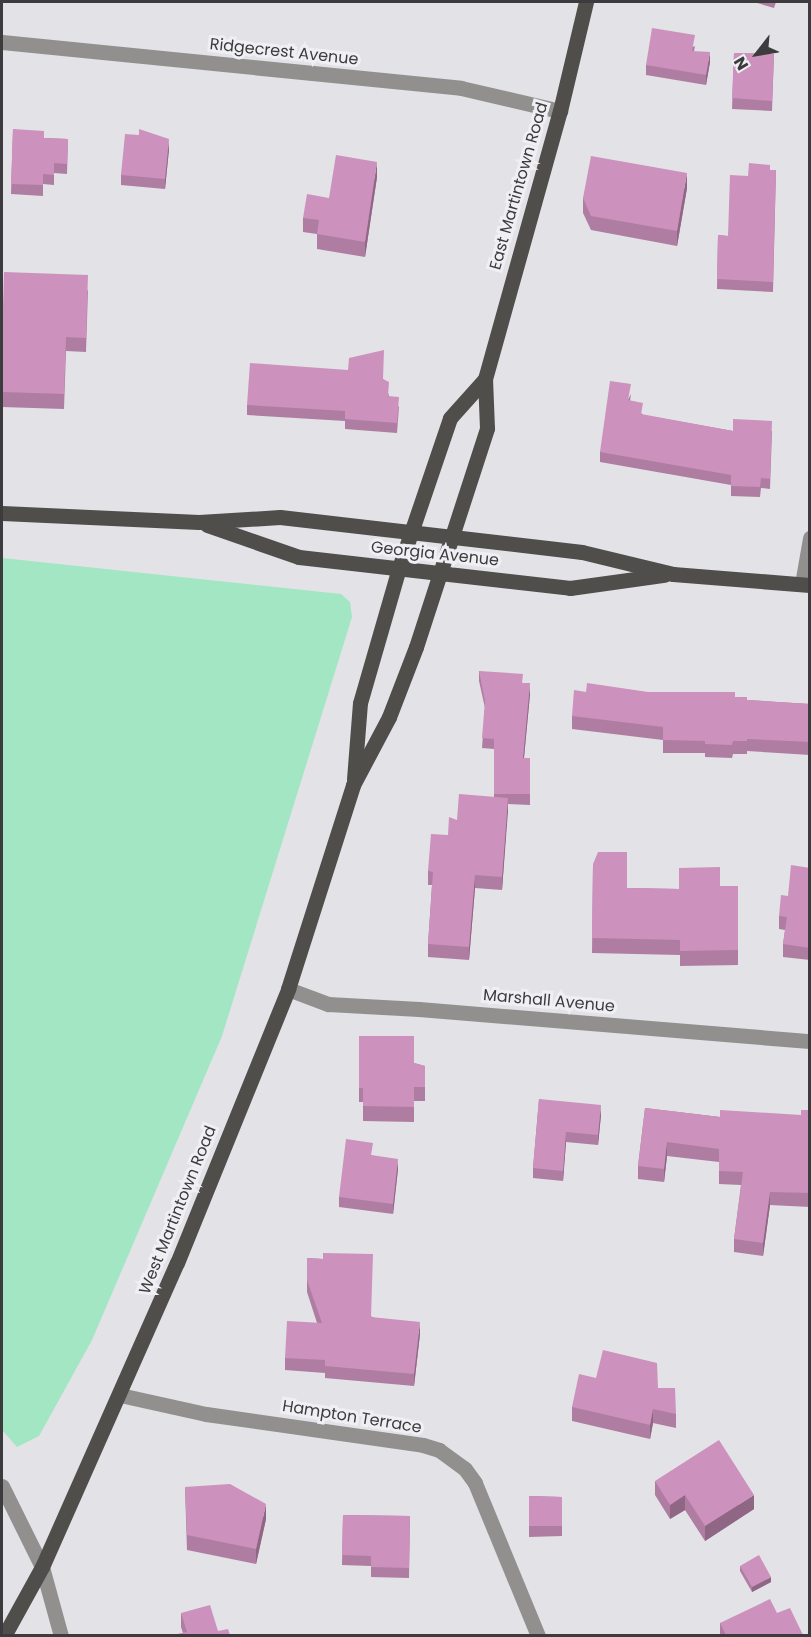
<!DOCTYPE html>
<html>
<head>
<meta charset="utf-8">
<style>
  body { margin:0 }
  #map { position:relative; width:811px; height:1637px; overflow:hidden; background:#e2e2e7; font-family:Poppins,sans-serif }
  div>[style] { position:absolute }
  .green>* { inset:0; background:#a2e6c4 }
  .minor>* { height:15px; margin:-7.5px; padding:0 7.5px; transform-origin:7.5px; border-radius:7.5px; background:#91908f }
  .major>* { height:15px; margin:-7.5px; padding:0 7.5px; transform-origin:7.5px; border-radius:7.5px; background:#504e4b }
  .wall>* { inset:0; background:#af7da2 }
  .shaded-wall>* { inset:0; background:#8f6684 }
  .building>* { inset:0; background:#cc91bc }
  span { translate:-50% -50%; white-space:nowrap; text-align:center; line-height:1.15; -webkit-text-stroke:6px #f0f0f4; paint-order:stroke }
  .street-label { font-size:16px; color:#3c3c3e }
  .frame { position:absolute; inset:0; border:3px solid #3c3c3e; pointer-events:none }
  .north { position:absolute; left:727px; top:24px; width:60px; height:60px; -webkit-text-stroke:4px #f0f0f4; paint-order:stroke; rotate:239deg; font-size:16px; font-weight:700; line-height:24px; text-align:center; color:#3c3c3e }
  .north::after { content:''; display:block; margin:auto; width:21px; height:27px; background:#3c3c3e; clip-path:polygon(50% 0,100% 100%,50% 72%,0 100%) }
</style>
</head>
<body>
<div id="map">
  <div class="green">
    <i style="clip-path:polygon(2px 558px,341px 594px,350px 602px,352px 617px,222px 1036px,92px 1340px,39px 1436px,17px 1447px,2px 1430px)"></i>
  </div>
  <div class="minor">
    <i style="left:2px;top:42px;width:461px;rotate:5.7deg"></i>
    <i style="left:461px;top:88px;width:102px;rotate:13.1deg"></i>
    <i style="left:802px;top:584px;width:47px;rotate:-80.1deg"></i>
    <i style="left:288px;top:989px;width:43px;rotate:20.6deg"></i>
    <i style="left:328px;top:1004px;width:91px;rotate:3.1deg"></i>
    <i style="left:419px;top:1009px;width:392px;rotate:4.7deg"></i>
    <i style="left:120px;top:1395px;width:88px;rotate:12.5deg"></i>
    <i style="left:206px;top:1414px;width:219px;rotate:8.1deg"></i>
    <i style="left:423px;top:1445px;width:17px;rotate:17deg"></i>
    <i style="left:439px;top:1450px;width:32px;rotate:36deg"></i>
    <i style="left:465px;top:1469px;width:17px;rotate:54deg"></i>
    <i style="left:475px;top:1483px;width:165px;rotate:67.6deg"></i>
    <i style="left:2px;top:1486px;width:90px;rotate:63.7deg"></i>
    <i style="left:42px;top:1567px;width:72px;rotate:74.6deg"></i>
  </div>
  <div class="major">
    <i style="left:2px;top:513px;width:197px;rotate:2.6deg"></i>
    <i style="left:199px;top:522px;width:81px;rotate:-3.5deg"></i>
    <i style="left:280px;top:517px;width:304px;rotate:6.6deg"></i>
    <i style="left:582px;top:552px;width:94px;rotate:13.6deg"></i>
    <i style="left:673px;top:574px;width:137px;rotate:4.6deg"></i>
    <i style="left:207px;top:525px;width:97px;rotate:19.2deg"></i>
    <i style="left:299px;top:557px;width:273px;rotate:6.5deg"></i>
    <i style="left:570px;top:588px;width:95px;rotate:-7.9deg"></i>
    <i style="left:354px;top:779px;width:76px;rotate:-85.5deg"></i>
    <i style="left:360px;top:703px;width:141px;rotate:-73.9deg"></i>
    <i style="left:399px;top:568px;width:158px;rotate:-71.2deg"></i>
    <i style="left:450px;top:418px;width:52px;rotate:-48.1deg"></i>
    <i style="left:4px;top:1636px;width:79px;rotate:-61.2deg"></i>
    <i style="left:42px;top:1567px;width:333px;rotate:-66.1deg"></i>
    <i style="left:177px;top:1263px;width:296px;rotate:-67.9deg"></i>
    <i style="left:288px;top:989px;width:214px;rotate:-72.3deg"></i>
    <i style="left:353px;top:785px;width:77px;rotate:-62.1deg"></i>
    <i style="left:389px;top:717px;width:75px;rotate:-68.9deg"></i>
    <i style="left:416px;top:647px;width:230px;rotate:-72deg"></i>
    <i style="left:487px;top:428px;width:49px;rotate:-92.3deg"></i>
    <i style="left:485px;top:379px;width:278px;rotate:-74.4deg"></i>
    <i style="left:560px;top:111px;width:112px;rotate:-76.6deg"></i>
  </div>
  <div class="wall">
    <i style="clip-path:polygon(754px 2px,776px 2px,774px 8px)"></i>
    <i style="clip-path:polygon(695px 46px,694px 51px,710px 62px,706px 85px,646px 75px,646px 65px)"></i>
    <i style="clip-path:polygon(734px 53px,774px 54px,772px 111px,732px 109px)"></i>
    <i style="clip-path:polygon(13px 129px,44px 138px,68px 139px,67px 174px,54px 173px,54px 185px,43px 184px,43px 196px,11px 194px)"></i>
    <i style="clip-path:polygon(169px 149px,165px 189px,121px 185px,121px 175px)"></i>
    <i style="clip-path:polygon(770px 170px,776px 170px,773px 292px,717px 289px,718px 235px,728px 236px,748px 176px)"></i>
    <i style="clip-path:polygon(377px 177px,365px 257px,317px 249px,317px 234px,303px 232px,303px 218px,329px 198px)"></i>
    <i style="clip-path:polygon(687px 188px,677px 246px,591px 230px,583px 213px,583px 198px)"></i>
    <i style="clip-path:polygon(88px 290px,86px 352px,66px 351px,64px 409px,2px 407px,2px 341px)"></i>
    <i style="clip-path:polygon(384px 379px,389px 396px,399px 407px,397px 433px,345px 429px,345px 421px,247px 415px,247px 405px)"></i>
    <i style="clip-path:polygon(631px 394px,630px 401px,643px 415px,733px 431px,772px 431px,770px 489px,761px 488px,760px 497px,731px 496px,731px 485px,600px 462px,600px 452px)"></i>
    <i style="clip-path:polygon(479px 671px,523px 683px,530px 694px,524px 758px,530px 758px,530px 805px,508px 804px,502px 890px,475px 888px,469px 960px,428px 957px,428px 944px,432px 885px,428px 885px,428px 871px,448px 835px,457px 820px,494px 797px,494px 749px,482px 748px,485px 708px,479px 681px)"></i>
    <i style="clip-path:polygon(586px 692px,648px 692px,735px 697px,747px 700px,810px 704px,810px 755px,747px 751px,747px 754px,733px 754px,732px 758px,705px 757px,705px 753px,663px 753px,663px 740px,572px 729px,572px 716px)"></i>
    <i style="clip-path:polygon(593px 864px,627px 888px,679px 889px,738px 886px,738px 965px,680px 966px,680px 955px,592px 953px)"></i>
    <i style="clip-path:polygon(810px 868px,810px 960px,783px 957px,783px 944px,785px 930px,779px 929px,779px 916px,788px 896px)"></i>
    <i style="clip-path:polygon(359px 1036px,414px 1063px,425px 1066px,425px 1101px,414px 1101px,414px 1122px,363px 1121px,363px 1102px,359px 1102px)"></i>
    <i style="clip-path:polygon(539px 1099px,601px 1115px,598px 1145px,566px 1142px,563px 1181px,533px 1178px,533px 1168px)"></i>
    <i style="clip-path:polygon(645px 1108px,720px 1117px,801px 1115px,810px 1110px,810px 1207px,770px 1205px,763px 1256px,734px 1252px,734px 1239px,741px 1185px,719px 1184px,719px 1162px,667px 1156px,664px 1182px,638px 1179px,638px 1166px)"></i>
    <i style="clip-path:polygon(372px 1155px,398px 1169px,393px 1214px,339px 1207px,339px 1197px)"></i>
    <i style="clip-path:polygon(307px 1258px,323px 1259px,372px 1317px,420px 1334px,414px 1386px,325px 1378px,325px 1373px,285px 1370px,285px 1358px,317px 1323px,307px 1292px)"></i>
    <i style="clip-path:polygon(596px 1378px,658px 1388px,676px 1414px,676px 1428px,653px 1423px,650px 1439px,572px 1421px,572px 1407px)"></i>
    <i style="clip-path:polygon(655px 1481px,754px 1509px,705px 1541px,685px 1510px,670px 1519px,655px 1495px)"></i>
    <i style="clip-path:polygon(185px 1487px,266px 1519px,256px 1564px,187px 1550px)"></i>
    <i style="clip-path:polygon(529px 1496px,562px 1497px,562px 1536px,529px 1537px)"></i>
    <i style="clip-path:polygon(343px 1515px,410px 1516px,409px 1578px,371px 1577px,371px 1566px,342px 1565px)"></i>
    <i style="clip-path:polygon(740px 1566px,771px 1582px,752px 1592px,740px 1571px)"></i>
    <i style="clip-path:polygon(181px 1613px,218px 1631px,183px 1633px,181px 1627px)"></i>
    <i style="clip-path:polygon(777px 1613px,803px 1635px,720px 1635px,720px 1623px)"></i>
  </div>
  <div class="shaded-wall">
    <i style="clip-path:polygon(710px 52px,710px 62px,706px 85px,706px 75px)"></i>
    <i style="clip-path:polygon(169px 139px,169px 149px,165px 189px,165px 179px)"></i>
    <i style="clip-path:polygon(377px 162px,377px 177px,365px 257px,365px 242px)"></i>
    <i style="clip-path:polygon(687px 173px,687px 188px,677px 246px,677px 231px)"></i>
    <i style="clip-path:polygon(530px 683px,530px 694px,523px 768px,523px 758px)"></i>
    <i style="clip-path:polygon(508px 798px,508px 811px,502px 890px,502px 877px)"></i>
    <i style="clip-path:polygon(475px 875px,475px 888px,469px 960px,469px 947px)"></i>
    <i style="clip-path:polygon(601px 1105px,601px 1115px,598px 1145px,598px 1135px)"></i>
    <i style="clip-path:polygon(566px 1132px,566px 1142px,563px 1181px,563px 1171px)"></i>
    <i style="clip-path:polygon(667px 1142px,667px 1156px,664px 1182px,664px 1169px)"></i>
    <i style="clip-path:polygon(398px 1159px,398px 1169px,393px 1214px,393px 1204px)"></i>
    <i style="clip-path:polygon(770px 1192px,770px 1205px,763px 1256px,763px 1243px)"></i>
    <i style="clip-path:polygon(420px 1322px,420px 1334px,414px 1386px,414px 1374px)"></i>
    <i style="clip-path:polygon(653px 1409px,653px 1423px,650px 1439px,650px 1425px)"></i>
    <i style="clip-path:polygon(685px 1495px,685px 1510px,670px 1519px,670px 1505px)"></i>
    <i style="clip-path:polygon(754px 1495px,754px 1509px,705px 1541px,705px 1526px)"></i>
    <i style="clip-path:polygon(266px 1504px,266px 1519px,256px 1564px,256px 1549px)"></i>
    <i style="clip-path:polygon(771px 1577px,771px 1582px,752px 1592px,752px 1587px)"></i>
  </div>
  <div class="building">
    <i style="clip-path:polygon(652px 28px,695px 35px,692px 51px,710px 52px,706px 75px,646px 65px)"></i>
    <i style="clip-path:polygon(734px 53px,774px 54px,772px 101px,732px 98px)"></i>
    <i style="clip-path:polygon(13px 129px,44px 131px,44px 138px,68px 139px,67px 164px,54px 163px,54px 175px,43px 174px,43px 185px,11px 184px)"></i>
    <i style="clip-path:polygon(139px 129px,169px 139px,165px 179px,121px 175px,125px 134px,139px 135px)"></i>
    <i style="clip-path:polygon(336px 155px,377px 162px,365px 242px,317px 234px,319px 220px,303px 218px,307px 194px,329px 198px)"></i>
    <i style="clip-path:polygon(591px 156px,687px 173px,677px 231px,591px 216px,583px 198px)"></i>
    <i style="clip-path:polygon(749px 163px,770px 165px,770px 170px,776px 170px,773px 282px,717px 279px,718px 235px,728px 236px,730px 175px,748px 176px)"></i>
    <i style="clip-path:polygon(4px 272px,88px 275px,86px 338px,66px 337px,64px 394px,2px 392px,2px 341px)"></i>
    <i style="clip-path:polygon(384px 350px,383px 379px,389px 382px,388px 396px,399px 397px,397px 423px,345px 419px,345px 411px,247px 405px,250px 363px,348px 370px,349px 358px)"></i>
    <i style="clip-path:polygon(610px 381px,631px 384px,628px 400px,643px 403px,641px 414px,733px 431px,733px 419px,772px 421px,770px 479px,761px 478px,760px 487px,731px 486px,731px 475px,600px 452px)"></i>
    <i style="clip-path:polygon(479px 671px,523px 674px,522px 683px,530px 683px,523px 758px,530px 758px,530px 794px,494px 794px,494px 739px,482px 738px,485px 701px)"></i>
    <i style="clip-path:polygon(587px 683px,648px 692px,735px 692px,735px 697px,747px 697px,747px 700px,810px 704px,810px 742px,747px 739px,747px 741px,733px 741px,732px 745px,705px 744px,705px 741px,663px 740px,663px 727px,572px 716px,574px 690px,586px 692px)"></i>
    <i style="clip-path:polygon(459px 794px,508px 798px,502px 877px,475px 875px,469px 947px,428px 944px,433px 872px,428px 871px,431px 834px,448px 835px,449px 817px,457px 820px)"></i>
    <i style="clip-path:polygon(598px 852px,627px 852px,627px 888px,679px 889px,679px 868px,720px 867px,720px 886px,738px 886px,738px 950px,680px 951px,680px 940px,592px 938px,593px 864px)"></i>
    <i style="clip-path:polygon(791px 865px,810px 868px,810px 948px,783px 944px,787px 917px,779px 916px,781px 895px,788px 896px)"></i>
    <i style="clip-path:polygon(359px 1036px,414px 1036px,414px 1063px,425px 1066px,425px 1087px,414px 1087px,414px 1107px,363px 1106px,363px 1088px,359px 1088px)"></i>
    <i style="clip-path:polygon(539px 1099px,601px 1105px,598px 1135px,566px 1132px,563px 1171px,533px 1168px)"></i>
    <i style="clip-path:polygon(645px 1108px,720px 1117px,720px 1110px,801px 1115px,801px 1110px,810px 1110px,810px 1193px,770px 1192px,763px 1243px,734px 1239px,743px 1172px,719px 1171px,719px 1149px,667px 1142px,664px 1169px,638px 1166px)"></i>
    <i style="clip-path:polygon(346px 1139px,373px 1143px,371px 1155px,398px 1159px,393px 1204px,339px 1197px)"></i>
    <i style="clip-path:polygon(323px 1253px,373px 1254px,371px 1317px,420px 1322px,414px 1374px,325px 1366px,325px 1360px,285px 1358px,287px 1321px,322px 1323px,307px 1280px,307px 1258px,323px 1259px)"></i>
    <i style="clip-path:polygon(603px 1350px,657px 1363px,658px 1388px,675px 1388px,676px 1414px,653px 1409px,650px 1425px,572px 1407px,579px 1374px,596px 1378px)"></i>
    <i style="clip-path:polygon(719px 1440px,754px 1495px,705px 1526px,685px 1495px,670px 1505px,655px 1481px)"></i>
    <i style="clip-path:polygon(230px 1484px,266px 1504px,256px 1549px,187px 1535px,185px 1487px)"></i>
    <i style="clip-path:polygon(529px 1496px,562px 1497px,562px 1526px,529px 1526px)"></i>
    <i style="clip-path:polygon(343px 1515px,410px 1516px,409px 1568px,371px 1567px,371px 1556px,342px 1555px)"></i>
    <i style="clip-path:polygon(759px 1555px,771px 1577px,752px 1587px,740px 1566px)"></i>
    <i style="clip-path:polygon(770px 1599px,777px 1613px,790px 1608px,803px 1635px,726px 1635px,720px 1623px)"></i>
    <i style="clip-path:polygon(210px 1605px,218px 1631px,228px 1629px,230px 1635px,172px 1635px,187px 1632px,181px 1613px)"></i>
  </div>
  <div class="street-label">
    <span style="left:284px;top:52px;rotate:6deg">Ridgecrest Avenue</span>
    <span style="left:519px;top:186px;rotate:-74deg">East Martintown Road</span>
    <span style="left:435px;top:554px;rotate:6deg">Georgia Avenue</span>
    <span style="left:549px;top:1001px;rotate:5deg">Marshall Avenue</span>
    <span style="left:178px;top:1210px;rotate:-68deg">West Martintown Road</span>
    <span style="left:352px;top:1417px;rotate:9deg">Hampton Terrace</span>
  </div>
  <div class="frame"></div>
  <div class="north">N</div>
</div>
</body>
</html>
